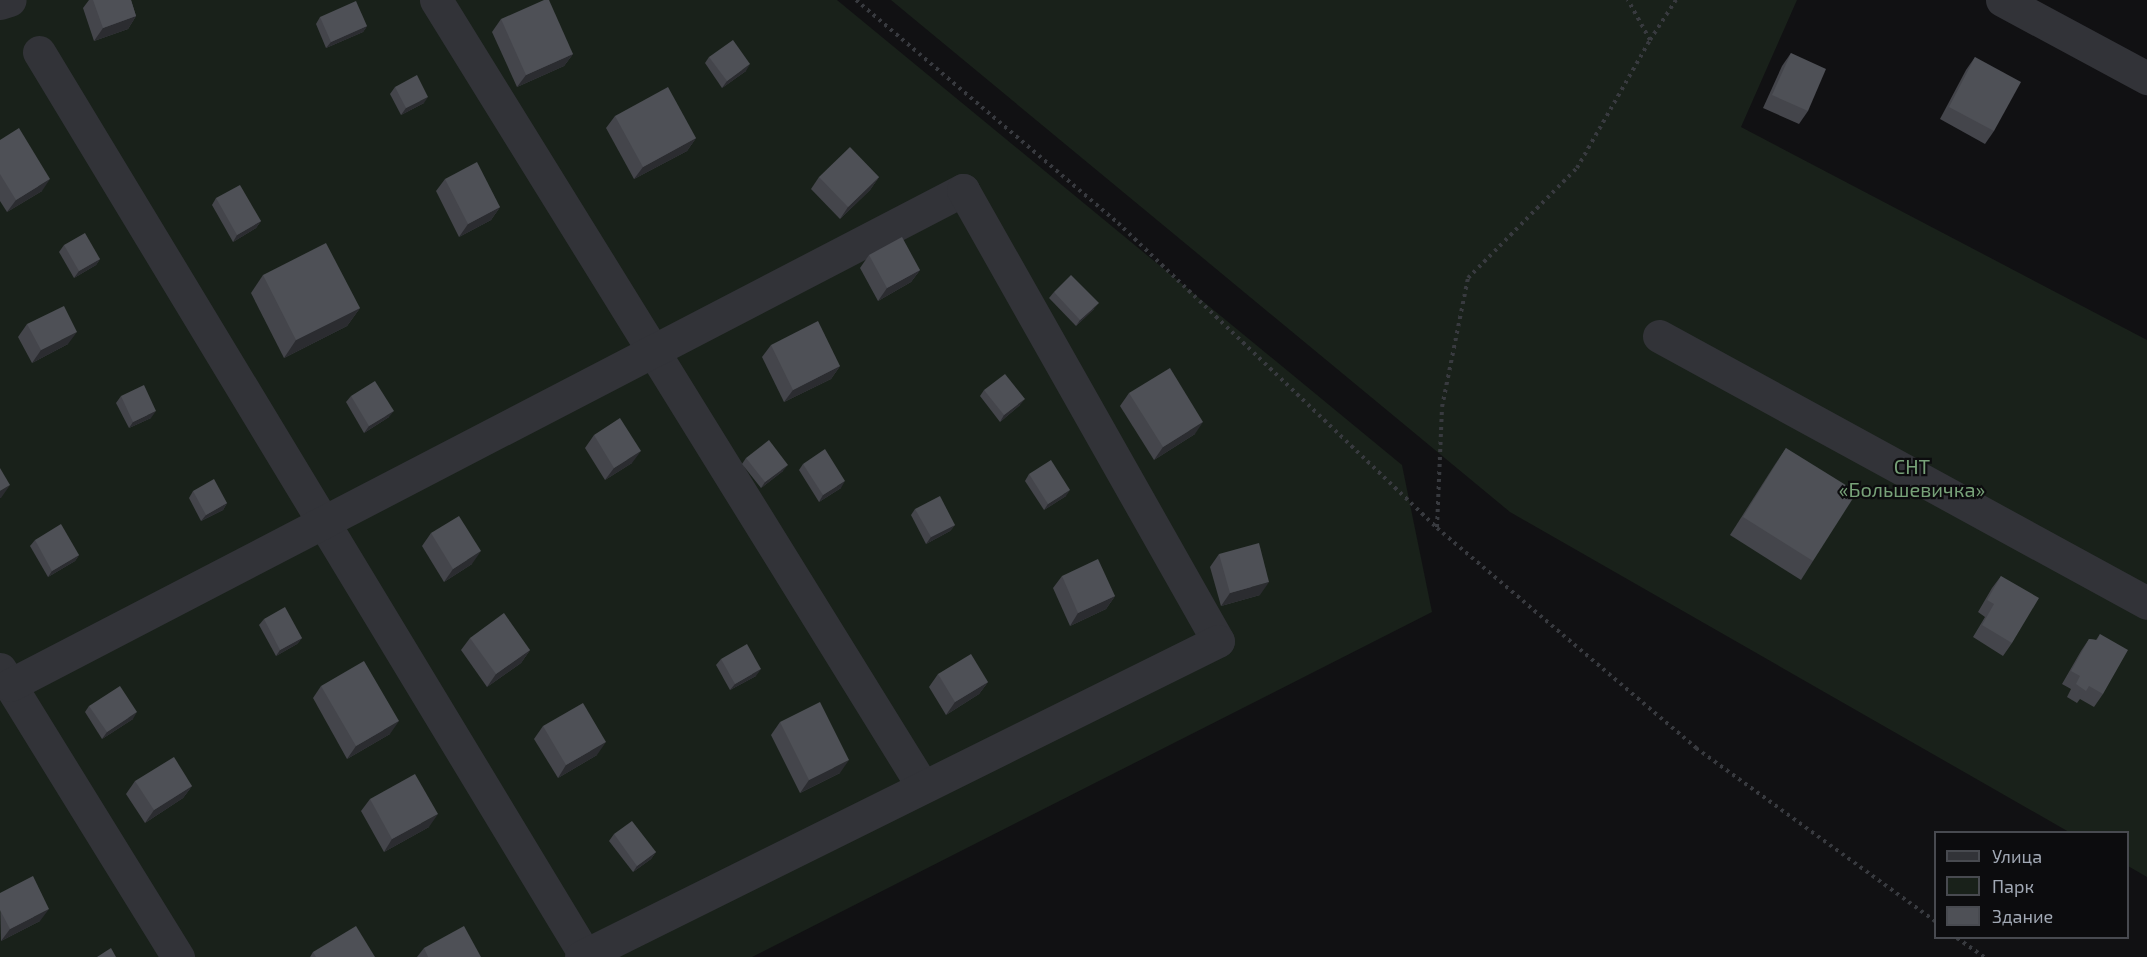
<!DOCTYPE html>
<html>
<head>
<meta charset="utf-8">
<style>
  body { margin:0 }
  #map { position:relative; width:2147px; height:957px; overflow:hidden; background:#111113; font-family:"Exo 2",sans-serif }
  div>[style] { position:absolute }
  .green>* { inset:0; background:#19211a }
  .path>* { height:4px; margin-top:-2px; transform-origin:0; background:repeating-linear-gradient(90deg,#383a3f 0 3px,transparent 0 7.5px) }
  .minor>* { height:33px; margin:-16.5px; padding:0 16.5px; transform-origin:16.5px; border-radius:16.5px; background:#323338 }
  .wall>* { inset:0; background:#44454b }
  .shaded-wall>* { inset:0; background:#2b2c30 }
  .building>* { inset:0; background:#4e5056 }
  span { translate:-50% -50%; white-space:nowrap; text-align:center; line-height:1.15; -webkit-text-stroke:4.5px #0c0c0e; paint-order:stroke }
  .park-label { font-size:20px; color:#77a178 }
  .legend { position:absolute; left:1934px; top:831px; width:195px; height:108px; box-sizing:border-box; background:#0c0c0e; border:2px solid #484a50; margin:0; padding:8px 10px; list-style:none; font-size:18px; color:#a1a8b4 }
  .legend li { display:flex; align-items:center; gap:12px; height:30px }
  .legend b { width:30px; border:2px solid #484a50 }
</style>
</head>
<body>
<div id="map">
  <div class="green">
    <i style="clip-path:polygon(0 0,837px 0,1402px 465px,1432px 612px,752px 957px,0 957px)"></i>
    <i style="clip-path:polygon(891px 0,1797px 0,1741px 127px,2147px 340px,2147px 877px,2128px 866px,2128px 832px,2069px 832px,1510px 512px)"></i>
  </div>
  <div class="path">
    <i style="left:856px;top:0;width:344px;rotate:40.4deg"></i>
    <i style="left:1118px;top:223px;width:441px;rotate:43.7deg"></i>
    <i style="left:1437px;top:528px;width:340px;rotate:40.3deg"></i>
    <i style="left:1696px;top:748px;width:296px;rotate:35.9deg"></i>
    <i style="left:1650px;top:40px;width:48px;rotate:-57deg"></i>
    <i style="left:1437px;top:527px;width:120px;rotate:-87.6deg"></i>
    <i style="left:1442px;top:407px;width:132px;rotate:-78.6deg"></i>
    <i style="left:1468px;top:278px;width:155px;rotate:-45.3deg"></i>
    <i style="left:1577px;top:168px;width:147px;rotate:-60.3deg"></i>
    <i style="left:1650px;top:40px;width:46px;rotate:-118.8deg"></i>
    <i style="left:1957px;top:938px;width:33px;rotate:35deg"></i>
  </div>
  <div class="minor">
    <i style="left:436px;top:0;width:925px;rotate:58.25deg"></i>
    <i style="left:2002px;top:0;width:165px;rotate:28.3deg"></i>
    <i style="left:0;top:3px;width:10px;rotate:-17deg"></i>
    <i style="left:39px;top:52px;width:1055px;rotate:58.84deg"></i>
    <i style="left:1659px;top:336px;width:556px;rotate:28.68deg"></i>
    <i style="left:0;top:669px;width:339px;rotate:58.3deg"></i>
    <i style="left:10px;top:685px;width:1074px;rotate:-27.45deg"></i>
    <i style="left:963px;top:190px;width:518px;rotate:60.52deg"></i>
    <i style="left:1218px;top:641px;width:711px;rotate:153.62deg"></i>
  </div>
  <div class="wall">
    <i style="clip-path:polygon(89px 0,131px 0,136px 16px,128px 29px,94px 41px,83px 8px)"></i>
    <i style="clip-path:polygon(320px 17px,367px 26px,363px 32px,326px 48px,316px 24px)"></i>
    <i style="clip-path:polygon(501px 19px,573px 54px,564px 66px,517px 87px,492px 32px)"></i>
    <i style="clip-path:polygon(1791px 53px,1808px 111px,1799px 124px,1763px 108px,1782px 66px)"></i>
    <i style="clip-path:polygon(709px 57px,746px 71px,722px 88px,705px 63px)"></i>
    <i style="clip-path:polygon(1975px 57px,1994px 131px,1985px 144px,1940px 119px,1966px 70px)"></i>
    <i style="clip-path:polygon(395px 87px,424px 103px,401px 115px,390px 94px)"></i>
    <i style="clip-path:polygon(615px 116px,696px 138px,687px 151px,634px 179px,606px 128px)"></i>
    <i style="clip-path:polygon(0 140px,42px 191px,7px 212px,0 201px)"></i>
    <i style="clip-path:polygon(819px 177px,879px 177px,870px 190px,840px 219px,811px 189px)"></i>
    <i style="clip-path:polygon(445px 179px,500px 207px,491px 220px,459px 237px,436px 191px)"></i>
    <i style="clip-path:polygon(216px 198px,261px 221px,256px 228px,233px 242px,212px 205px)"></i>
    <i style="clip-path:polygon(64px 245px,100px 259px,96px 265px,74px 278px,59px 252px)"></i>
    <i style="clip-path:polygon(869px 255px,920px 270px,911px 282px,878px 301px,860px 268px)"></i>
    <i style="clip-path:polygon(263px 275px,360px 308px,347px 326px,284px 358px,251px 293px)"></i>
    <i style="clip-path:polygon(1054px 292px,1094px 309px,1076px 326px,1049px 298px)"></i>
    <i style="clip-path:polygon(27px 324px,68px 344px,32px 363px,18px 337px)"></i>
    <i style="clip-path:polygon(771px 345px,840px 366px,831px 379px,784px 402px,762px 357px)"></i>
    <i style="clip-path:polygon(984px 390px,1020px 405px,1000px 422px,980px 396px)"></i>
    <i style="clip-path:polygon(1129px 393px,1195px 434px,1154px 460px,1120px 406px)"></i>
    <i style="clip-path:polygon(121px 396px,151px 418px,129px 428px,116px 403px)"></i>
    <i style="clip-path:polygon(351px 396px,389px 417px,364px 433px,346px 402px)"></i>
    <i style="clip-path:polygon(594px 435px,632px 463px,605px 480px,585px 448px)"></i>
    <i style="clip-path:polygon(1786px 448px,1813px 561px,1801px 580px,1730px 535px,1774px 466px)"></i>
    <i style="clip-path:polygon(746px 458px,783px 471px,761px 488px,742px 464px)"></i>
    <i style="clip-path:polygon(803px 464px,841px 488px,819px 502px,799px 470px)"></i>
    <i style="clip-path:polygon(1029px 474px,1066px 496px,1044px 510px,1025px 481px)"></i>
    <i style="clip-path:polygon(193px 491px,227px 503px,223px 510px,201px 521px,189px 498px)"></i>
    <i style="clip-path:polygon(915px 509px,955px 525px,950px 531px,926px 544px,911px 515px)"></i>
    <i style="clip-path:polygon(431px 533px,472px 564px,444px 582px,422px 546px)"></i>
    <i style="clip-path:polygon(35px 540px,79px 555px,75px 561px,48px 577px,30px 546px)"></i>
    <i style="clip-path:polygon(1219px 554px,1260px 595px,1221px 606px,1210px 567px)"></i>
    <i style="clip-path:polygon(1062px 576px,1115px 596px,1106px 609px,1070px 626px,1053px 588px)"></i>
    <i style="clip-path:polygon(2001px 576px,2012px 643px,2003px 656px,1973px 637px,1985px 617px,1978px 612px,1992px 588px)"></i>
    <i style="clip-path:polygon(264px 619px,302px 638px,297px 644px,276px 656px,259px 625px)"></i>
    <i style="clip-path:polygon(2100px 634px,2103px 694px,2094px 707px,2080px 699px,2077px 703px,2067px 697px,2071px 689px,2062px 684px,2081px 651px,2089px 639px,2096px 640px)"></i>
    <i style="clip-path:polygon(470px 638px,530px 650px,521px 663px,487px 687px,461px 650px)"></i>
    <i style="clip-path:polygon(721px 659px,756px 676px,730px 690px,716px 665px)"></i>
    <i style="clip-path:polygon(938px 674px,988px 682px,979px 694px,946px 715px,929px 687px)"></i>
    <i style="clip-path:polygon(321px 686px,390px 734px,347px 759px,313px 698px)"></i>
    <i style="clip-path:polygon(89px 706px,133px 719px,102px 739px,85px 712px)"></i>
    <i style="clip-path:polygon(780px 722px,840px 773px,800px 793px,771px 735px)"></i>
    <i style="clip-path:polygon(543px 726px,597px 755px,558px 778px,534px 739px)"></i>
    <i style="clip-path:polygon(135px 781px,192px 786px,183px 798px,145px 823px,126px 794px)"></i>
    <i style="clip-path:polygon(370px 799px,429px 827px,384px 852px,361px 811px)"></i>
    <i style="clip-path:polygon(614px 834px,656px 852px,651px 859px,633px 872px,609px 841px)"></i>
    <i style="clip-path:polygon(0 893px,40px 921px,1px 941px)"></i>
    <i style="clip-path:polygon(424px 948px,481px 957px,417px 957px)"></i>
    <i style="clip-path:polygon(313px 952px,375px 957px,310px 957px)"></i>
  </div>
  <div class="shaded-wall">
    <i style="clip-path:polygon(136px 16px,128px 29px,94px 41px,103px 28px)"></i>
    <i style="clip-path:polygon(367px 26px,363px 32px,326px 48px,331px 42px)"></i>
    <i style="clip-path:polygon(573px 54px,564px 66px,517px 87px,526px 75px)"></i>
    <i style="clip-path:polygon(750px 64px,746px 71px,722px 88px,727px 81px)"></i>
    <i style="clip-path:polygon(428px 97px,424px 103px,401px 115px,406px 108px)"></i>
    <i style="clip-path:polygon(696px 138px,687px 151px,634px 179px,643px 167px)"></i>
    <i style="clip-path:polygon(879px 177px,870px 190px,840px 219px,848px 207px)"></i>
    <i style="clip-path:polygon(50px 179px,42px 191px,7px 212px,16px 200px)"></i>
    <i style="clip-path:polygon(500px 207px,491px 220px,459px 237px,468px 224px)"></i>
    <i style="clip-path:polygon(261px 221px,256px 228px,233px 242px,237px 235px)"></i>
    <i style="clip-path:polygon(100px 259px,96px 265px,74px 278px,79px 271px)"></i>
    <i style="clip-path:polygon(920px 270px,911px 282px,878px 301px,887px 288px)"></i>
    <i style="clip-path:polygon(1099px 303px,1094px 309px,1076px 326px,1080px 320px)"></i>
    <i style="clip-path:polygon(360px 308px,347px 326px,284px 358px,296px 340px)"></i>
    <i style="clip-path:polygon(77px 332px,68px 344px,32px 363px,41px 350px)"></i>
    <i style="clip-path:polygon(840px 366px,831px 379px,784px 402px,793px 390px)"></i>
    <i style="clip-path:polygon(1025px 399px,1020px 405px,1000px 422px,1004px 415px)"></i>
    <i style="clip-path:polygon(156px 411px,151px 418px,129px 428px,133px 422px)"></i>
    <i style="clip-path:polygon(394px 411px,389px 417px,364px 433px,369px 426px)"></i>
    <i style="clip-path:polygon(1203px 422px,1195px 434px,1154px 460px,1163px 447px)"></i>
    <i style="clip-path:polygon(641px 451px,632px 463px,605px 480px,614px 468px)"></i>
    <i style="clip-path:polygon(788px 465px,783px 471px,761px 488px,765px 482px)"></i>
    <i style="clip-path:polygon(845px 481px,841px 488px,819px 502px,823px 495px)"></i>
    <i style="clip-path:polygon(10px 485px,1px 498px,0 498px,0 491px)"></i>
    <i style="clip-path:polygon(1070px 490px,1066px 496px,1044px 510px,1048px 504px)"></i>
    <i style="clip-path:polygon(227px 503px,223px 510px,201px 521px,206px 515px)"></i>
    <i style="clip-path:polygon(955px 525px,950px 531px,926px 544px,931px 537px)"></i>
    <i style="clip-path:polygon(481px 551px,472px 564px,444px 582px,453px 569px)"></i>
    <i style="clip-path:polygon(79px 555px,75px 561px,48px 577px,52px 571px)"></i>
    <i style="clip-path:polygon(1269px 582px,1260px 595px,1221px 606px,1230px 593px)"></i>
    <i style="clip-path:polygon(1115px 596px,1106px 609px,1070px 626px,1078px 613px)"></i>
    <i style="clip-path:polygon(302px 638px,297px 644px,276px 656px,280px 650px)"></i>
    <i style="clip-path:polygon(530px 650px,521px 663px,487px 687px,496px 674px)"></i>
    <i style="clip-path:polygon(761px 669px,756px 676px,730px 690px,735px 684px)"></i>
    <i style="clip-path:polygon(988px 682px,979px 694px,946px 715px,955px 702px)"></i>
    <i style="clip-path:polygon(137px 712px,133px 719px,102px 739px,107px 732px)"></i>
    <i style="clip-path:polygon(399px 721px,390px 734px,347px 759px,356px 746px)"></i>
    <i style="clip-path:polygon(606px 742px,597px 755px,558px 778px,566px 765px)"></i>
    <i style="clip-path:polygon(849px 760px,840px 773px,800px 793px,809px 780px)"></i>
    <i style="clip-path:polygon(192px 786px,183px 798px,145px 823px,154px 810px)"></i>
    <i style="clip-path:polygon(438px 814px,429px 827px,384px 852px,392px 839px)"></i>
    <i style="clip-path:polygon(656px 852px,651px 859px,633px 872px,637px 866px)"></i>
    <i style="clip-path:polygon(49px 909px,40px 921px,1px 941px,10px 929px)"></i>
  </div>
  <div class="building">
    <i style="clip-path:polygon(93px 0,131px 0,136px 16px,103px 28px)"></i>
    <i style="clip-path:polygon(544px 0,549px 0,573px 54px,526px 75px,501px 19px)"></i>
    <i style="clip-path:polygon(356px 1px,367px 26px,331px 42px,320px 17px)"></i>
    <i style="clip-path:polygon(733px 40px,750px 64px,727px 81px,709px 57px)"></i>
    <i style="clip-path:polygon(1791px 53px,1826px 69px,1808px 111px,1772px 95px)"></i>
    <i style="clip-path:polygon(1975px 57px,2021px 82px,1994px 131px,1949px 107px)"></i>
    <i style="clip-path:polygon(417px 75px,428px 97px,406px 108px,395px 87px)"></i>
    <i style="clip-path:polygon(668px 87px,696px 138px,643px 167px,615px 116px)"></i>
    <i style="clip-path:polygon(19px 128px,50px 179px,16px 200px,0 174px,0 140px)"></i>
    <i style="clip-path:polygon(850px 147px,879px 177px,848px 207px,819px 177px)"></i>
    <i style="clip-path:polygon(477px 162px,500px 207px,468px 224px,445px 179px)"></i>
    <i style="clip-path:polygon(240px 185px,261px 221px,237px 235px,216px 198px)"></i>
    <i style="clip-path:polygon(85px 233px,100px 259px,79px 271px,64px 245px)"></i>
    <i style="clip-path:polygon(902px 237px,920px 270px,887px 288px,869px 255px)"></i>
    <i style="clip-path:polygon(326px 243px,360px 308px,296px 340px,263px 275px)"></i>
    <i style="clip-path:polygon(1071px 275px,1099px 303px,1080px 320px,1054px 292px)"></i>
    <i style="clip-path:polygon(64px 306px,77px 332px,41px 350px,27px 324px)"></i>
    <i style="clip-path:polygon(818px 321px,840px 366px,793px 390px,771px 345px)"></i>
    <i style="clip-path:polygon(1170px 368px,1203px 422px,1163px 447px,1129px 393px)"></i>
    <i style="clip-path:polygon(1005px 374px,1025px 399px,1004px 415px,984px 390px)"></i>
    <i style="clip-path:polygon(375px 381px,394px 411px,369px 426px,351px 396px)"></i>
    <i style="clip-path:polygon(144px 385px,156px 411px,133px 422px,121px 396px)"></i>
    <i style="clip-path:polygon(620px 418px,641px 451px,614px 468px,594px 435px)"></i>
    <i style="clip-path:polygon(769px 440px,788px 465px,765px 482px,746px 458px)"></i>
    <i style="clip-path:polygon(1786px 448px,1857px 492px,1813px 561px,1743px 517px)"></i>
    <i style="clip-path:polygon(825px 449px,845px 481px,823px 495px,803px 464px)"></i>
    <i style="clip-path:polygon(1051px 460px,1070px 490px,1048px 504px,1029px 474px)"></i>
    <i style="clip-path:polygon(0 468px,10px 485px,0 491px)"></i>
    <i style="clip-path:polygon(214px 479px,227px 503px,206px 515px,193px 491px)"></i>
    <i style="clip-path:polygon(940px 496px,955px 525px,931px 537px,915px 509px)"></i>
    <i style="clip-path:polygon(459px 516px,481px 551px,453px 569px,431px 533px)"></i>
    <i style="clip-path:polygon(61px 524px,79px 555px,52px 571px,35px 540px)"></i>
    <i style="clip-path:polygon(1259px 543px,1269px 582px,1230px 593px,1219px 554px)"></i>
    <i style="clip-path:polygon(1098px 559px,1115px 596px,1078px 613px,1062px 576px)"></i>
    <i style="clip-path:polygon(2001px 576px,2039px 598px,2012px 643px,1982px 625px,1994px 604px,1987px 600px)"></i>
    <i style="clip-path:polygon(285px 607px,302px 638px,280px 650px,264px 619px)"></i>
    <i style="clip-path:polygon(504px 613px,530px 650px,496px 674px,470px 638px)"></i>
    <i style="clip-path:polygon(2100px 634px,2128px 650px,2103px 694px,2089px 686px,2086px 691px,2076px 684px,2080px 676px,2071px 671px,2089px 639px,2097px 640px)"></i>
    <i style="clip-path:polygon(747px 644px,761px 669px,735px 684px,721px 659px)"></i>
    <i style="clip-path:polygon(971px 654px,988px 682px,955px 702px,938px 674px)"></i>
    <i style="clip-path:polygon(364px 661px,399px 721px,356px 746px,321px 686px)"></i>
    <i style="clip-path:polygon(120px 686px,137px 712px,107px 732px,89px 706px)"></i>
    <i style="clip-path:polygon(820px 702px,849px 760px,809px 780px,780px 722px)"></i>
    <i style="clip-path:polygon(583px 703px,606px 742px,566px 765px,543px 726px)"></i>
    <i style="clip-path:polygon(174px 757px,192px 786px,154px 810px,135px 781px)"></i>
    <i style="clip-path:polygon(415px 774px,438px 814px,392px 839px,370px 799px)"></i>
    <i style="clip-path:polygon(632px 821px,656px 852px,637px 866px,614px 834px)"></i>
    <i style="clip-path:polygon(33px 876px,49px 909px,10px 929px,0 910px,0 893px)"></i>
    <i style="clip-path:polygon(356px 926px,375px 957px,316px 957px,313px 952px)"></i>
    <i style="clip-path:polygon(464px 926px,481px 957px,428px 957px,424px 948px)"></i>
    <i style="clip-path:polygon(111px 948px,116px 957px,97px 957px)"></i>
  </div>
  <div class="park-label">
    <span style="left:1912px;top:478px">СНТ<br>«Большевичка»</span>
  </div>
  <ul class="legend">
  <li><b style="height:8px;background:#323338"></b>Улица</li>
  <li><b style="height:16px;background:#19211a"></b>Парк</li>
  <li><b style="height:16px;background:#4e5056"></b>Здание</li>
  </ul>
</div>
</body>
</html>
